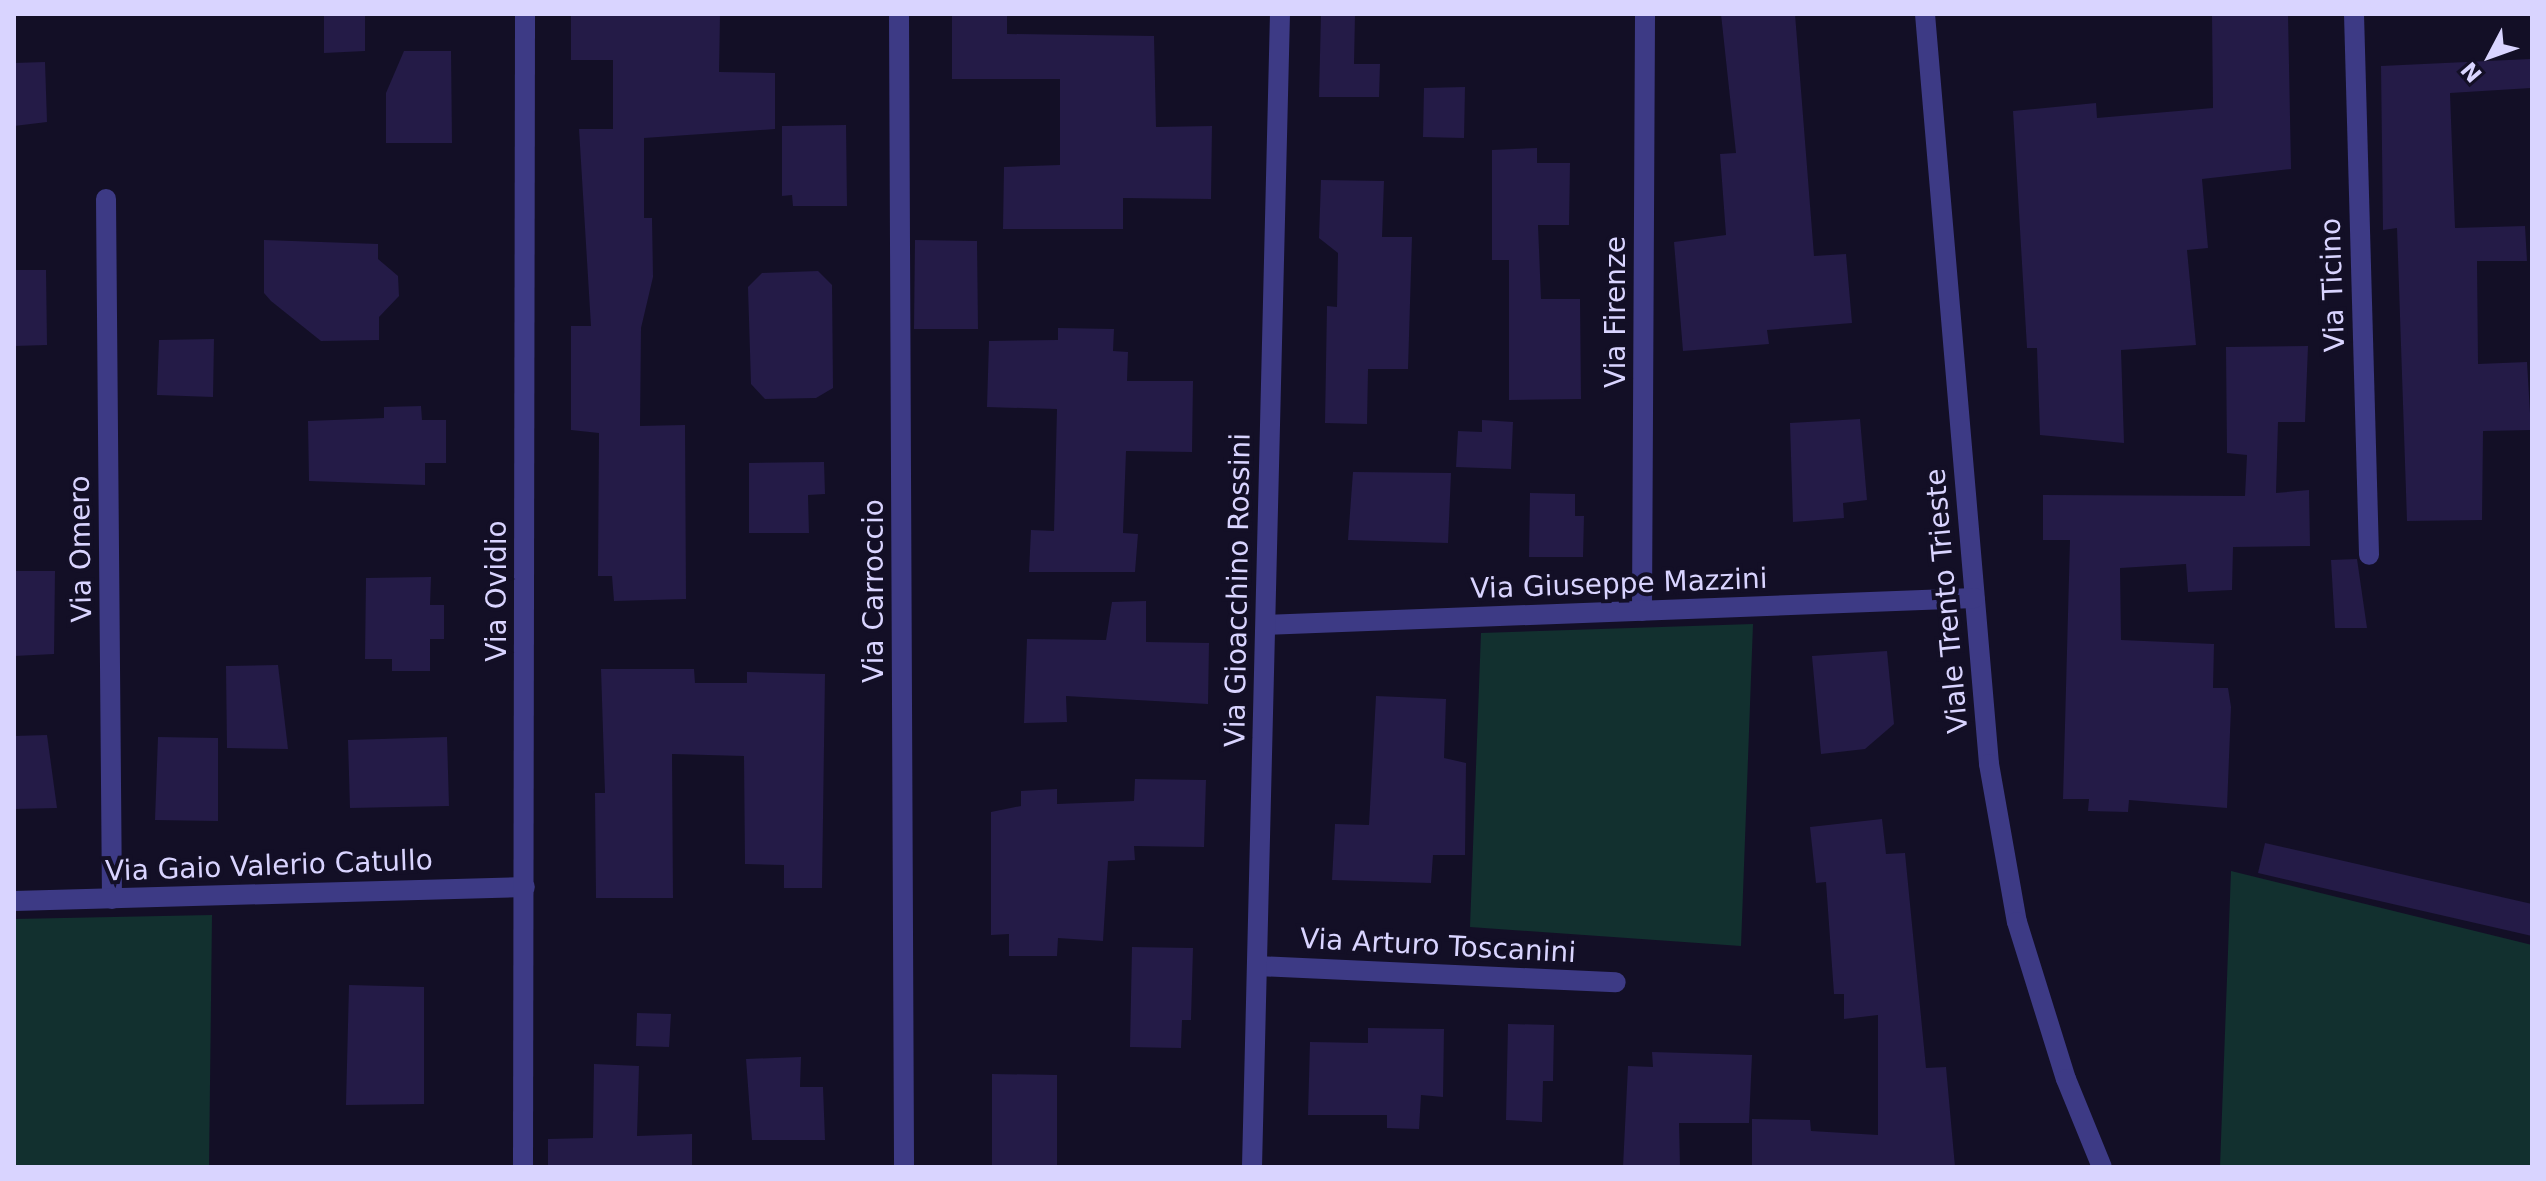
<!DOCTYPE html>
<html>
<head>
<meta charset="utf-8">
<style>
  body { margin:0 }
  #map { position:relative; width:2546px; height:1181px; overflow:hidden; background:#130f26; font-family:"DejaVu Sans",sans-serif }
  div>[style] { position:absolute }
  .green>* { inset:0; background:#12302f }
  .building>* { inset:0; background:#241b47 }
  .minor>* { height:20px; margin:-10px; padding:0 10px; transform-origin:10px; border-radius:10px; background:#3d3a85 }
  span { translate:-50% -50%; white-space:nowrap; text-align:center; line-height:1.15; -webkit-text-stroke:8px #130f26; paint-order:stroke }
  .street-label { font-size:28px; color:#d9d4ff }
  .frame { position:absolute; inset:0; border:16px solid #d9d4ff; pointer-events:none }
  .north { position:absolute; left:2450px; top:16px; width:80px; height:80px; -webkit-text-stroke:6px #130f26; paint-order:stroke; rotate:229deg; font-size:22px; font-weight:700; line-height:32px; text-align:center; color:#d9d4ff }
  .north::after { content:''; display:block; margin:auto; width:28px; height:36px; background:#d9d4ff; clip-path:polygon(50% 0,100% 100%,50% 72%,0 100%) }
</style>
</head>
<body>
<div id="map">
  <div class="green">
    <i style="clip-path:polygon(1753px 624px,1741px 946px,1470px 927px,1481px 633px)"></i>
    <i style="clip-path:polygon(2231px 871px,2532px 945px,2532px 1167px,2220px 1167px)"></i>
    <i style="clip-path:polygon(212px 915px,209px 1167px,14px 1167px,14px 919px)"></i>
  </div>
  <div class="building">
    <i style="clip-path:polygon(324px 14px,365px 14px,365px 51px,324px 53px)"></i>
    <i style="clip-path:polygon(571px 14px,720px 14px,719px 72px,775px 73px,775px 129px,644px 138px,644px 218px,652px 218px,653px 277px,641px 328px,640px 426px,685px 425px,686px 599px,614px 601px,612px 576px,598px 576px,599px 433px,571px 430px,571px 326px,591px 326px,579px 129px,613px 129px,613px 60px,571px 60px)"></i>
    <i style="clip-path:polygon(952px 14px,1007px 14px,1007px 34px,1154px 36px,1156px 127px,1212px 126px,1211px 199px,1123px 198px,1123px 229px,1003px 229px,1004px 167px,1060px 165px,1060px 79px,952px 79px)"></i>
    <i style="clip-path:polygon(1321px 14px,1355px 14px,1354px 64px,1380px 64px,1379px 97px,1319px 97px)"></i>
    <i style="clip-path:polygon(1721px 14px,1795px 14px,1814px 256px,1846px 254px,1852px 323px,1767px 330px,1769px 344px,1683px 351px,1674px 242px,1726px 235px,1720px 154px,1736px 153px)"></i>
    <i style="clip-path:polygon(2212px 14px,2288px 14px,2291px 169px,2202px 179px,2208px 248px,2187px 250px,2196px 345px,2121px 350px,2124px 443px,2040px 435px,2037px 348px,2027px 348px,2013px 111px,2096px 103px,2097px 118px,2213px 108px)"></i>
    <i style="clip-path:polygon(404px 51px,451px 51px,452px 143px,386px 143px,386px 93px)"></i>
    <i style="clip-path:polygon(2530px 59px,2531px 88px,2450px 93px,2455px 228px,2525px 226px,2527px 261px,2477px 261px,2478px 364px,2527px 362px,2531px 430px,2483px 431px,2482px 520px,2407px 521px,2397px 228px,2383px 230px,2381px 66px)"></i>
    <i style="clip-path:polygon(45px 62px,47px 122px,14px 126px,14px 63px)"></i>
    <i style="clip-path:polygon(1465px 87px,1464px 138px,1423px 137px,1424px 88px)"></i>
    <i style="clip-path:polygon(846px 125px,847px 206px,793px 206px,792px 195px,782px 196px,782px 126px)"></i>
    <i style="clip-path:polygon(1537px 148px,1537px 163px,1570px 163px,1569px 225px,1538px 225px,1541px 299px,1580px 299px,1581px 399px,1509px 400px,1509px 260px,1492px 260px,1492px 150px)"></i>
    <i style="clip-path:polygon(1321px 180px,1384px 181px,1382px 237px,1412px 237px,1408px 369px,1368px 369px,1367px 424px,1325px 423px,1327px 306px,1337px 307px,1338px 253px,1319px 238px)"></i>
    <i style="clip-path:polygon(264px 240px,378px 244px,378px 259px,398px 276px,399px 296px,379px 317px,379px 340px,321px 341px,271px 301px,264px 293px)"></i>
    <i style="clip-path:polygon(915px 240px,977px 241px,978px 329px,914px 329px)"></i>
    <i style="clip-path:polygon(14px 270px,46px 270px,47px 345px,14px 346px)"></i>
    <i style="clip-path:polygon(818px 271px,832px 285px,833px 388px,816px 398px,765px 399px,751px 384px,748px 287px,762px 273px)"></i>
    <i style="clip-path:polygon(1058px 328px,1114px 329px,1113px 351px,1128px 352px,1127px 381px,1193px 381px,1192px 452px,1126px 451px,1123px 533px,1138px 534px,1135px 572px,1029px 572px,1031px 530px,1054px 531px,1057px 409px,987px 407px,989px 341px,1058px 340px)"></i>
    <i style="clip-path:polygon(214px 339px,213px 397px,157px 395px,159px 340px)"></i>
    <i style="clip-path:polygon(2308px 346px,2305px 422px,2278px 422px,2276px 493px,2309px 490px,2310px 546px,2233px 547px,2232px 590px,2188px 592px,2186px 564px,2120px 568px,2121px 640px,2214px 644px,2213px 688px,2228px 688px,2231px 707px,2227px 808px,2129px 800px,2128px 812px,2088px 811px,2089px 799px,2063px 799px,2070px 540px,2043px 540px,2043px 495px,2245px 496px,2247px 455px,2227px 453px,2226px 347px)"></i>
    <i style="clip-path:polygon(421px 406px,422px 420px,446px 420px,446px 463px,425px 463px,425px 485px,309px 481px,308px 421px,384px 418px,384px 407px)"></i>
    <i style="clip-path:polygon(1860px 419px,1867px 500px,1843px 503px,1844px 518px,1793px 522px,1790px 423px)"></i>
    <i style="clip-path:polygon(1482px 420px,1513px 422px,1511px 469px,1456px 467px,1458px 431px,1482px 432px)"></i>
    <i style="clip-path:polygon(824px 462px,825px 494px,808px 495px,809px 533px,749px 533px,749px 463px)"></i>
    <i style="clip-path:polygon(1353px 472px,1451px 473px,1448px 543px,1348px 540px)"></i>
    <i style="clip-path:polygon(1530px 493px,1575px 494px,1575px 516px,1584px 516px,1583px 557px,1529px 557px)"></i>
    <i style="clip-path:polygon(2357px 559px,2367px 628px,2335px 628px,2331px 560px)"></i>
    <i style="clip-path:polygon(14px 571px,55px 571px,54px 654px,14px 656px)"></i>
    <i style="clip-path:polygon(431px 577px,430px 605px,444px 605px,444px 639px,430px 639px,430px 671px,392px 671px,392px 659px,365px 659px,366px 578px)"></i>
    <i style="clip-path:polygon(1146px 601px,1146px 642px,1209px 643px,1208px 704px,1066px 696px,1067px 722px,1024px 723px,1027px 639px,1106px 640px,1112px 602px)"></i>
    <i style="clip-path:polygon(1887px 651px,1894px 724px,1865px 749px,1821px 754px,1812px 656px)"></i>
    <i style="clip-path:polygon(278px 665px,288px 749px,227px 748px,226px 666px)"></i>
    <i style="clip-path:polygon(601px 669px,694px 669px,695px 683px,747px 683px,747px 672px,825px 674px,822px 888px,784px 888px,784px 865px,745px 864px,744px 756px,672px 754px,673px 898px,596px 898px,595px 793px,605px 793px)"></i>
    <i style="clip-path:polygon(1376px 696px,1446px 699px,1444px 758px,1466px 763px,1465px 855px,1433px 855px,1431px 883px,1332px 880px,1335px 824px,1369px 825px)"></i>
    <i style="clip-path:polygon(47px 735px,57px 808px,14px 809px,14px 736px)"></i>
    <i style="clip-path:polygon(158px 737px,218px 738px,218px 821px,155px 820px)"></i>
    <i style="clip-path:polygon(447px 737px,449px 806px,350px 808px,348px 740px)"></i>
    <i style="clip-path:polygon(1135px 779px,1206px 780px,1204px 847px,1134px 846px,1135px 860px,1108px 861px,1103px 941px,1058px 938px,1057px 956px,1009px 956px,1009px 934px,991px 935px,991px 812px,1021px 806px,1021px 791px,1057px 789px,1057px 804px,1134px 801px)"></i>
    <i style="clip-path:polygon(1882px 819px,1886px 854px,1905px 853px,1926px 1068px,1946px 1067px,1955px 1167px,1752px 1167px,1752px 1119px,1810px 1120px,1811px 1131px,1878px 1135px,1878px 1015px,1844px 1019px,1844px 994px,1834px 994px,1826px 882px,1816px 883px,1810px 827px)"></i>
    <i style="clip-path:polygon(2265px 843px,2532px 904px,2532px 936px,2258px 873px)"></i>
    <i style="clip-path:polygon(1132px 947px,1193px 948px,1191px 1020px,1182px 1020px,1181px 1048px,1130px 1047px)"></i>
    <i style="clip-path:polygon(349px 985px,424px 987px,424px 1104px,346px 1105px)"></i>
    <i style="clip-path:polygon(637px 1013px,671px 1014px,669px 1047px,636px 1046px)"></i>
    <i style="clip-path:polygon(1508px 1024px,1554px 1025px,1553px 1081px,1543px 1081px,1542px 1122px,1506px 1120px)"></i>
    <i style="clip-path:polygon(1368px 1028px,1444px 1029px,1443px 1097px,1421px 1095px,1419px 1129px,1387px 1128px,1387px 1115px,1308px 1115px,1310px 1042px,1368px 1043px)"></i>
    <i style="clip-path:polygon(1652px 1052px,1752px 1055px,1749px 1123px,1679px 1123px,1680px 1167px,1623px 1167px,1628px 1066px,1653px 1067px)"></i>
    <i style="clip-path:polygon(801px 1057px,800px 1087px,823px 1087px,825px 1140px,752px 1140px,746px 1059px)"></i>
    <i style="clip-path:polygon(594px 1064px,639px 1066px,637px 1136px,692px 1134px,692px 1167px,548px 1167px,548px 1139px,593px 1138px)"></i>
    <i style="clip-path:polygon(992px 1074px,1057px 1075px,1057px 1167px,992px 1167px)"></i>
  </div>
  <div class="minor">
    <i style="left:899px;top:14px;width:1153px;rotate:89.75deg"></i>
    <i style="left:1925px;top:14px;width:753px;rotate:85.12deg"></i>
    <i style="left:1989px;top:764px;width:160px;rotate:80deg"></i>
    <i style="left:2017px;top:922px;width:164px;rotate:72.7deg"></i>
    <i style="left:2066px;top:1079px;width:95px;rotate:67.8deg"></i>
    <i style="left:2354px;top:14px;width:541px;rotate:88.41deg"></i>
    <i style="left:106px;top:199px;width:700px;rotate:89.51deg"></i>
    <i style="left:1642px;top:611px;width:597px;rotate:-89.71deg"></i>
    <i style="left:1266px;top:625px;width:709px;rotate:-2.18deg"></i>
    <i style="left:14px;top:901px;width:511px;rotate:-1.57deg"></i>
    <i style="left:1257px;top:966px;width:359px;rotate:2.6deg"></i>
    <i style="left:523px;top:1167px;width:1153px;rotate:-89.9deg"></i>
    <i style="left:1252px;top:1167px;width:1153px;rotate:-88.61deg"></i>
  </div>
  <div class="street-label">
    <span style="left:2333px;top:285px;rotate:-92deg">Via Ticino</span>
    <span style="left:1616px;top:312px;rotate:-90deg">Via Firenze</span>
    <span style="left:81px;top:549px;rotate:-91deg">Via Omero</span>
    <span style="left:1619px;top:584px;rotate:-2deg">Via Giuseppe Mazzini</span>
    <span style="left:1238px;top:590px;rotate:-89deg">Via Gioacchino Rossini</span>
    <span style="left:497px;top:591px;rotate:-90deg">Via Ovidio</span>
    <span style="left:874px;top:591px;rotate:-90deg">Via Carroccio</span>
    <span style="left:1947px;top:601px;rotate:-95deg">Viale Trento Trieste</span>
    <span style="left:269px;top:866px;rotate:-2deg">Via Gaio Valerio Catullo</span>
    <span style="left:1438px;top:946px;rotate:3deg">Via Arturo Toscanini</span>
  </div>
  <div class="frame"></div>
  <div class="north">N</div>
</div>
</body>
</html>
